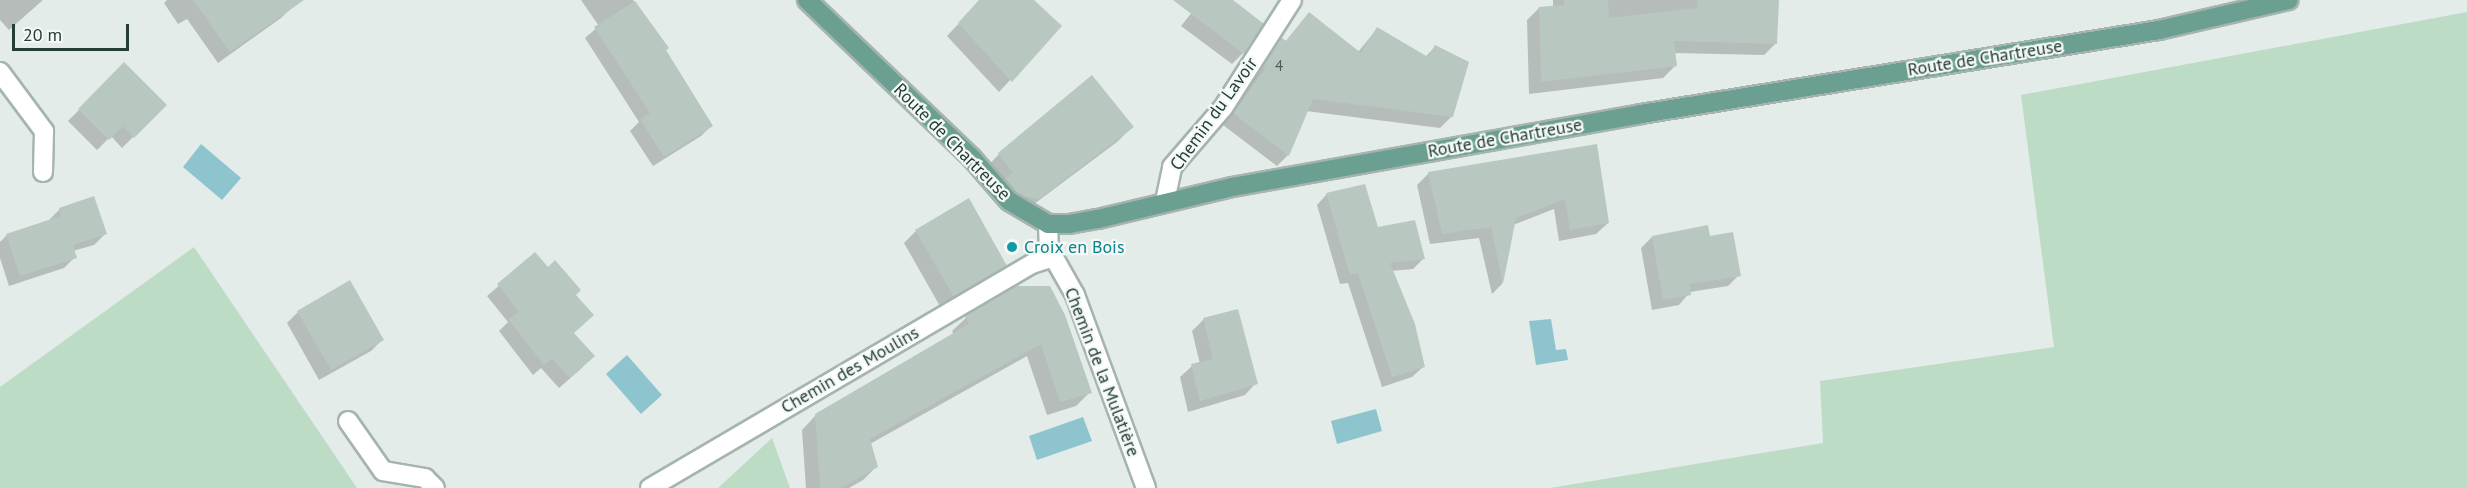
<!DOCTYPE html>
<html>
<head>
<meta charset="utf-8">
<style>
  body { margin:0 }
  #map { position:relative; width:2467px; height:488px; overflow:hidden; background:#e3ece8; font-family:"PT Sans",sans-serif }
  div>[style] { position:absolute }
  .green>* { inset:0; background:#bddcc6 }
  .water>* { inset:0; background:#8ec4ce }
  .shadow>* { inset:0; background:#0003 }
  .building>* { inset:0; background:#b9c7c1 }
  .roads { filter:drop-shadow(2px 0 #a6b4af) drop-shadow(-2px 0 #a6b4af) drop-shadow(0 2px #a6b4af) drop-shadow(0 -2px #a6b4af) }
  .minor>* { height:18px; margin:-9px; padding:0 9px; transform-origin:9px; border-radius:9px; background:#fff }
  .major>* { height:18px; margin:-9px; padding:0 9px; transform-origin:9px; border-radius:9px; background:#6a9f92 }
  .dots>* { width:16px; height:16px; translate:-50% -50%; box-sizing:border-box; border:3px solid #f4f9f6; border-radius:50% }
  span { translate:-50% -50%; white-space:nowrap; text-align:center; line-height:1.15; -webkit-text-stroke:4.5px #f4f9f6; paint-order:stroke }
  .number-label { font-size:15px; color:#496059 }
  .number-label span { -webkit-text-stroke-width:0 }
  .street-label { font-size:18px; color:#243d36 }
  .culture-label { font-size:18px; color:#0d838f }
  .left { translate:0 -50%; text-align:left }
  .scale { position:absolute; left:12px; top:24px; width:117px; height:27px; box-sizing:border-box; border:3px solid #243d36; border-top:0; padding-left:8px; font-size:18px; line-height:21px; white-space:nowrap; color:#243d36; -webkit-text-stroke:4px #f4f9f6; paint-order:stroke }
</style>
</head>
<body>
<div id="map">
  <div class="green">
    <i style="clip-path:polygon(2467px 12px,2467px 488px,1550px 488px,1823px 443px,1820px 381px,2054px 347px,2021px 95px)"></i>
    <i style="clip-path:polygon(194px 247px,357px 488px,0 488px,0 387px)"></i>
    <i style="clip-path:polygon(772px 438px,790px 488px,718px 488px)"></i>
  </div>
  <div class="water">
    <i style="clip-path:polygon(201px 144px,241px 178px,222px 200px,183px 167px)"></i>
    <i style="clip-path:polygon(1551px 319px,1556px 350px,1566px 349px,1568px 360px,1536px 365px,1529px 321px)"></i>
    <i style="clip-path:polygon(627px 355px,662px 395px,641px 414px,606px 374px)"></i>
    <i style="clip-path:polygon(1376px 409px,1382px 431px,1337px 444px,1331px 421px)"></i>
    <i style="clip-path:polygon(1083px 417px,1092px 441px,1037px 460px,1029px 436px)"></i>
  </div>
  <div class="shadow">
    <i style="clip-path:polygon(0 0,43px 0,9px 30px,0 20px)"></i>
    <i style="clip-path:polygon(167px 0,288px 0,293px 6px,281px 18px,218px 63px,187px 19px,178px 24px,164px 3px)"></i>
    <i style="clip-path:polygon(581px 0,633px 0,667px 48px,664px 51px,712px 125px,701px 136px,653px 166px,630px 131px,639px 122px,585px 38px,599px 26px)"></i>
    <i style="clip-path:polygon(981px 0,1032px 0,1060px 26px,999px 92px,947px 36px)"></i>
    <i style="clip-path:polygon(1202px 0,1231px 0,1243px 53px,1232px 64px,1181px 26px)"></i>
    <i style="clip-path:polygon(1553px 0,1778px 0,1776px 43px,1764px 55px,1674px 53px,1675px 66px,1663px 78px,1529px 94px,1527px 20px,1539px 8px,1553px 7px)"></i>
    <i style="clip-path:polygon(1309px 14px,1358px 52px,1377px 29px,1425px 57px,1435px 47px,1452px 116px,1440px 128px,1306px 111px,1288px 155px,1277px 166px,1223px 125px,1254px 81px,1252px 79px,1270px 51px,1282px 39px,1285px 42px)"></i>
    <i style="clip-path:polygon(124px 65px,165px 105px,122px 148px,111px 136px,97px 150px,68px 121px)"></i>
    <i style="clip-path:polygon(1132px 127px,1117px 142px,1022px 213px,1009px 212px,990px 194px,997px 187px,984px 170px,999px 154px)"></i>
    <i style="clip-path:polygon(1596px 146px,1608px 223px,1596px 234px,1559px 241px,1554px 209px,1513px 225px,1502px 284px,1492px 294px,1479px 238px,1430px 244px,1417px 185px,1429px 173px)"></i>
    <i style="clip-path:polygon(1327px 194px,1423px 259px,1413px 269px,1391px 271px,1423px 367px,1412px 377px,1382px 387px,1348px 283px,1340px 284px,1317px 205px)"></i>
    <i style="clip-path:polygon(60px 209px,105px 234px,94px 245px,73px 251px,75px 257px,64px 268px,9px 286px,0 258px,0 242px,7px 235px,49px 220px)"></i>
    <i style="clip-path:polygon(916px 231px,1005px 266px,993px 277px,941px 308px,904px 243px)"></i>
    <i style="clip-path:polygon(1652px 237px,1709px 238px,1739px 275px,1728px 286px,1690px 292px,1679px 305px,1652px 310px,1641px 248px)"></i>
    <i style="clip-path:polygon(535px 254px,574px 295px,573px 333px,583px 367px,559px 388px,541px 368px,533px 375px,499px 331px,508px 322px,487px 296px)"></i>
    <i style="clip-path:polygon(1018px 287px,1090px 392px,1076px 406px,1047px 415px,1027px 356px,870px 444px,877px 466px,863px 480px,849px 488px,806px 488px,802px 430px,816px 415px,954px 335px,952px 331px,966px 318px)"></i>
    <i style="clip-path:polygon(298px 312px,382px 340px,371px 351px,319px 380px,287px 323px)"></i>
    <i style="clip-path:polygon(1204px 319px,1256px 383px,1245px 395px,1188px 412px,1180px 377px,1192px 366px,1200px 364px,1192px 331px)"></i>
  </div>
  <div class="building">
    <i style="clip-path:polygon(193px 0,304px 0,230px 52px)"></i>
    <i style="clip-path:polygon(979px 0,1034px 0,1062px 26px,1012px 82px,958px 23px)"></i>
    <i style="clip-path:polygon(1173px 0,1233px 0,1264px 24px,1244px 54px)"></i>
    <i style="clip-path:polygon(1564px 0,1608px 0,1609px 18px,1697px 8px,1698px 0,1779px 0,1777px 44px,1674px 41px,1677px 66px,1541px 82px,1539px 7px,1564px 5px)"></i>
    <i style="clip-path:polygon(635px 1px,669px 48px,666px 50px,713px 126px,664px 157px,640px 119px,650px 113px,594px 27px)"></i>
    <i style="clip-path:polygon(1309px 12px,1361px 53px,1377px 27px,1428px 57px,1435px 45px,1469px 62px,1453px 117px,1313px 99px,1289px 156px,1233px 113px,1265px 69px,1262px 67px,1281px 37px,1286px 41px)"></i>
    <i style="clip-path:polygon(124px 62px,167px 105px,134px 138px,123px 126px,109px 140px,78px 109px)"></i>
    <i style="clip-path:polygon(1092px 75px,1134px 127px,1039px 199px,1025px 197px,1016px 192px,1004px 178px,1013px 173px,998px 153px)"></i>
    <i style="clip-path:polygon(1597px 144px,1609px 223px,1570px 230px,1565px 199px,1516px 218px,1503px 284px,1491px 227px,1442px 234px,1428px 172px)"></i>
    <i style="clip-path:polygon(1365px 184px,1378px 227px,1415px 220px,1425px 259px,1390px 263px,1415px 324px,1425px 367px,1392px 377px,1358px 273px,1350px 275px,1326px 193px)"></i>
    <i style="clip-path:polygon(94px 196px,107px 234px,73px 245px,77px 258px,20px 276px,6px 234px,61px 216px,59px 208px)"></i>
    <i style="clip-path:polygon(969px 198px,1007px 266px,954px 297px,915px 230px)"></i>
    <i style="clip-path:polygon(1708px 225px,1710px 236px,1733px 232px,1741px 276px,1690px 284px,1691px 295px,1663px 300px,1652px 236px)"></i>
    <i style="clip-path:polygon(535px 252px,548px 267px,555px 260px,581px 290px,576px 295px,594px 315px,574px 333px,595px 356px,570px 378px,552px 359px,544px 365px,508px 319px,519px 312px,497px 284px)"></i>
    <i style="clip-path:polygon(350px 280px,384px 340px,331px 370px,297px 311px)"></i>
    <i style="clip-path:polygon(1017px 286px,1050px 286px,1065px 315px,1092px 393px,1060px 402px,1041px 344px,870px 439px,878px 467px,841px 488px,820px 488px,815px 414px,969px 324px,965px 316px)"></i>
    <i style="clip-path:polygon(1238px 309px,1258px 384px,1200px 401px,1191px 364px,1213px 359px,1203px 318px)"></i>
  </div>
  <div class="roads">
    <div class="minor">
      <i style="left:0;top:72px;width:74px;rotate:53.3deg"></i>
      <i style="left:44px;top:131px;width:41px;rotate:91.4deg"></i>
      <i style="left:1165px;top:201px;width:35px;rotate:-78deg"></i>
      <i style="left:1172px;top:167px;width:78px;rotate:-49.2deg"></i>
      <i style="left:1223px;top:108px;width:128px;rotate:-57.4deg"></i>
      <i style="left:1048px;top:224px;width:25px;rotate:88deg"></i>
      <i style="left:1049px;top:249px;width:53px;rotate:60.5deg"></i>
      <i style="left:1075px;top:295px;width:206px;rotate:69.8deg"></i>
      <i style="left:348px;top:421px;width:61px;rotate:55deg"></i>
      <i style="left:383px;top:471px;width:43px;rotate:9.5deg"></i>
      <i style="left:425px;top:478px;width:14px;rotate:45deg"></i>
      <i style="left:650px;top:488px;width:443px;rotate:-30.4deg"></i>
      <i style="left:1032px;top:264px;width:22px;rotate:-18deg"></i>
    </div>
    <div class="major">
      <i style="left:807px;top:0;width:227px;rotate:43.8deg"></i>
      <i style="left:971px;top:157px;width:58px;rotate:49.2deg"></i>
      <i style="left:1009px;top:201px;width:45px;rotate:30.5deg"></i>
      <i style="left:1048px;top:224px;width:21px"></i>
      <i style="left:1069px;top:224px;width:29px;rotate:-10deg"></i>
      <i style="left:1098px;top:219px;width:138px;rotate:-13.4deg"></i>
      <i style="left:1232px;top:187px;width:415px;rotate:-10.1deg"></i>
      <i style="left:1641px;top:114px;width:525px;rotate:-9.21deg"></i>
      <i style="left:2159px;top:30px;width:133px;rotate:-13deg"></i>
    </div>
  </div>
  <div class="dots">
    <i style="left:1012px;top:247px;background:#0f9aa8"></i>
  </div>
  <div class="number-label">
    <span style="left:1279px;top:66px">4</span>
  </div>
  <div class="street-label">
    <span style="left:1985px;top:58px;rotate:-9deg">Route de Chartreuse</span>
    <span style="left:1214px;top:114px;rotate:-54deg">Chemin du Lavoir</span>
    <span style="left:1505px;top:138px;rotate:-10deg">Route de Chartreuse</span>
    <span style="left:952px;top:142px;rotate:45deg">Route de Chartreuse</span>
    <span style="left:850px;top:370px;rotate:-30deg">Chemin des Moulins</span>
    <span style="left:1102px;top:372px;rotate:69deg">Chemin de la Mulatière</span>
  </div>
  <div class="culture-label">
    <span class="left" style="left:1024px;top:247px">Croix en Bois</span>
  </div>
  <div class="scale">20 m</div>
</div>
</body>
</html>
